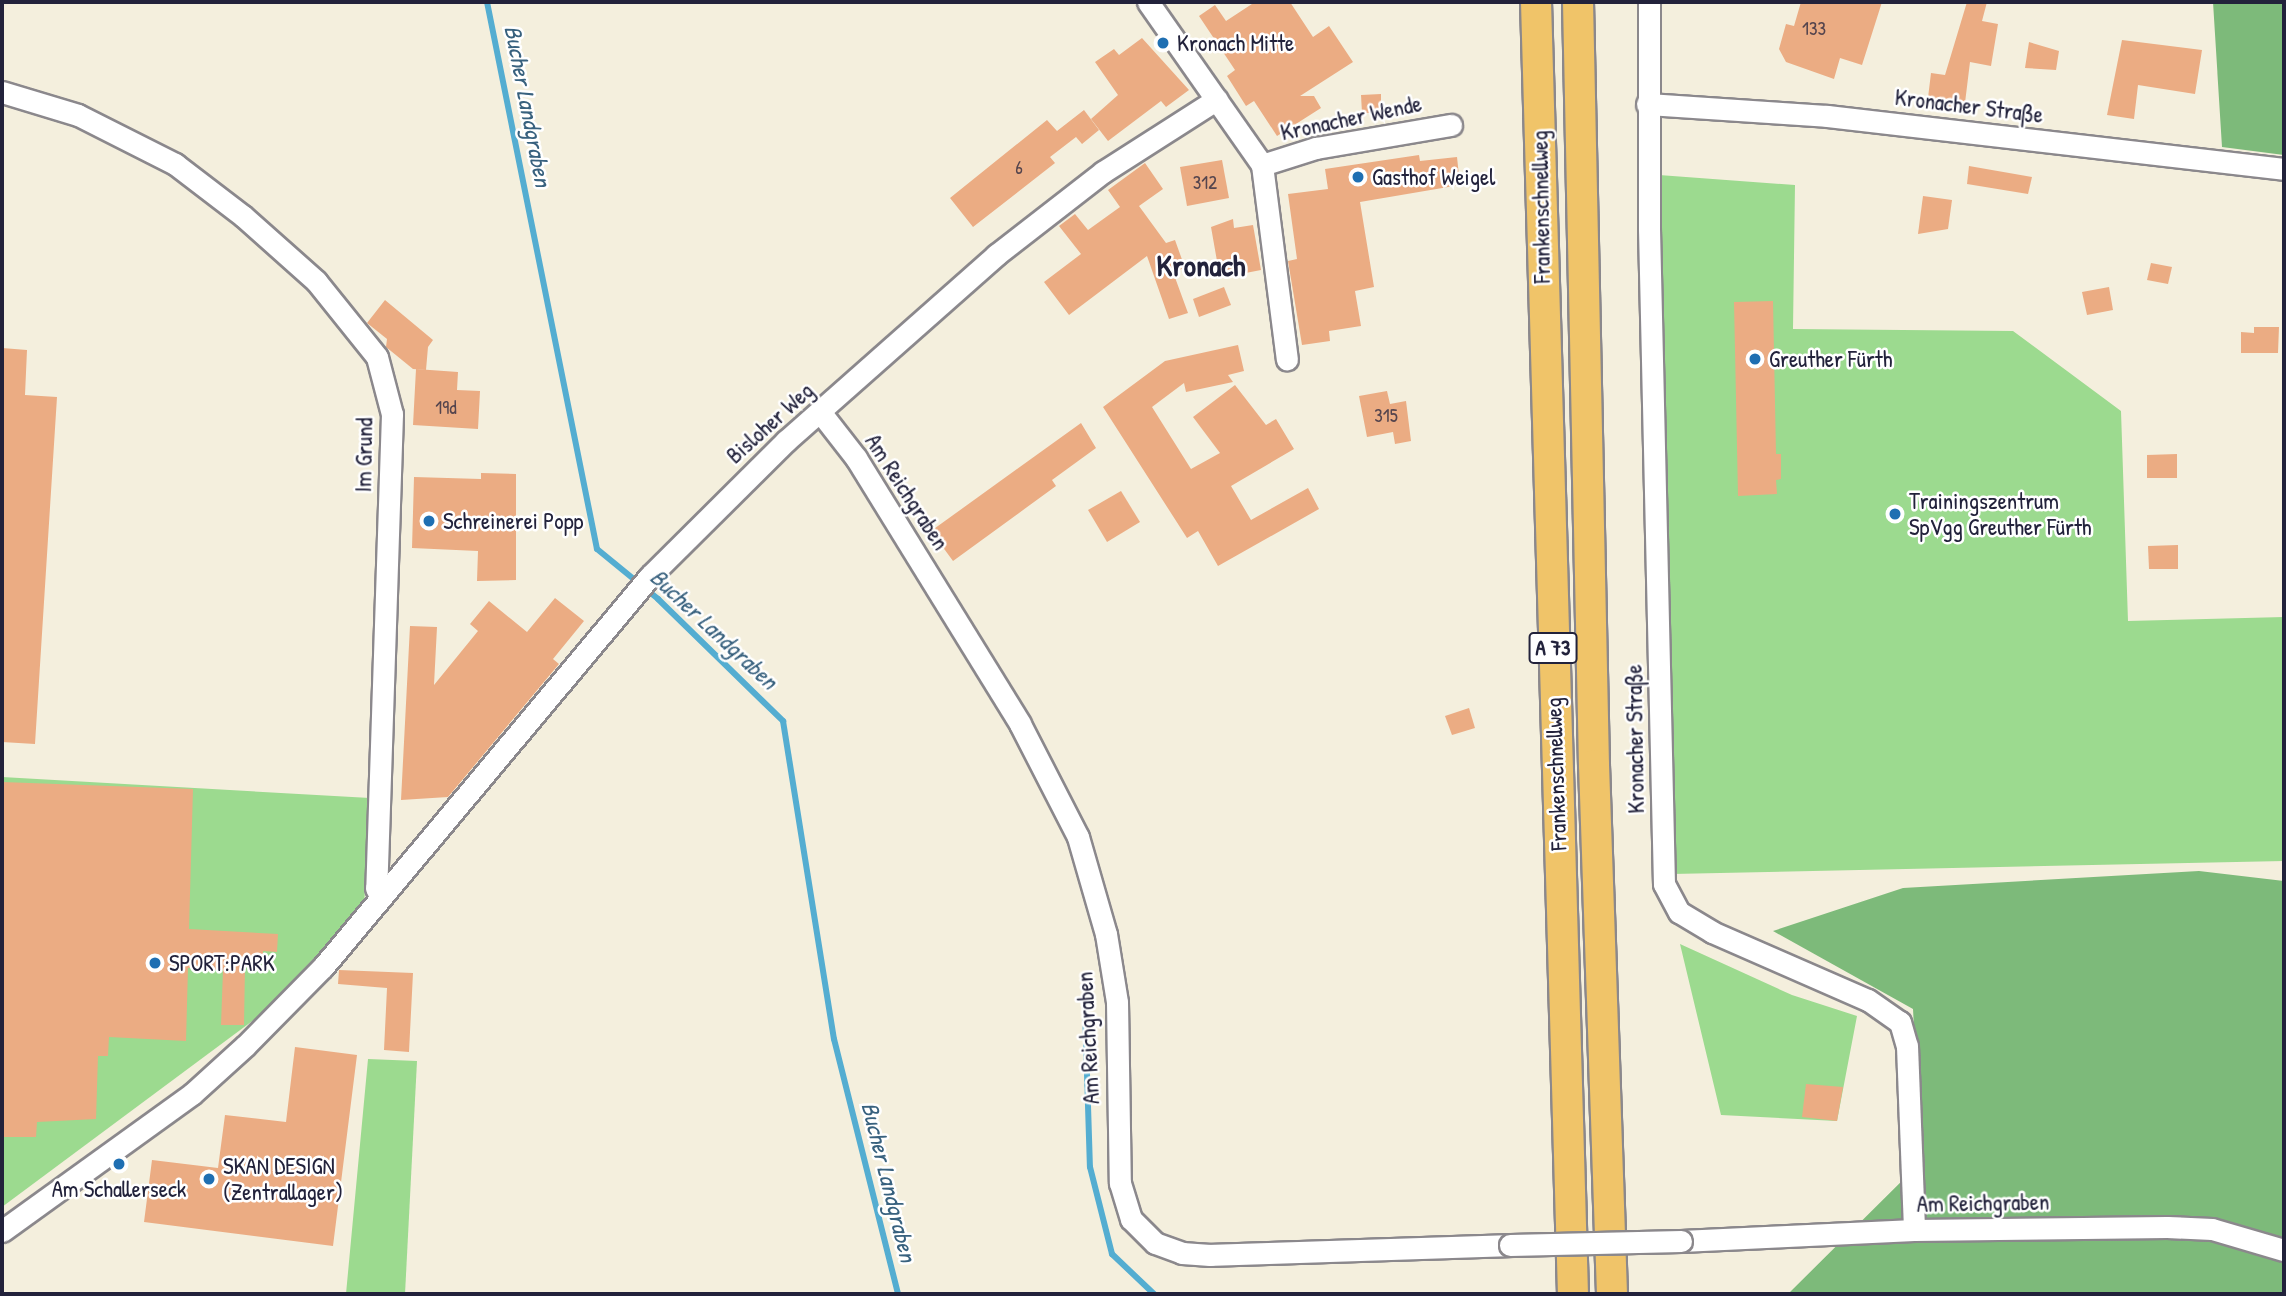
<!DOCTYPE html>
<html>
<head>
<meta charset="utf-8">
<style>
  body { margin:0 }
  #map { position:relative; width:2286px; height:1296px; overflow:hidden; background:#f4efdd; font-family:"Patrick Hand",sans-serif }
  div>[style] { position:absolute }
  .green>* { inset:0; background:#9cda8f }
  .forest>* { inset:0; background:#7dba7a }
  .stream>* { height:6px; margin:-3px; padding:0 3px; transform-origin:3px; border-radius:3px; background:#54add1 }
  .building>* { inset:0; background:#ebac83 }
  .roads { filter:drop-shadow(2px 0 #8b888c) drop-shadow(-2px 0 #8b888c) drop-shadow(0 2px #8b888c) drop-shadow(0 -2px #8b888c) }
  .minor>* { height:21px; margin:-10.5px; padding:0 10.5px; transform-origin:10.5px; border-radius:10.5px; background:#fff }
  .highway>* { height:30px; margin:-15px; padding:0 15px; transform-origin:15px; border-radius:15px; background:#f0c469 }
  .bridges { filter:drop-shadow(2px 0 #8b888c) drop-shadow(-2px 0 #8b888c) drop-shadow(0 2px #8b888c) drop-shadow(0 -2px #8b888c) }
  .minor-bridge>* { height:21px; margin:-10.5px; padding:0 10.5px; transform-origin:10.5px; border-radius:10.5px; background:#fff }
  .dots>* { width:19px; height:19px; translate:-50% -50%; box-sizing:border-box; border:4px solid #fff; border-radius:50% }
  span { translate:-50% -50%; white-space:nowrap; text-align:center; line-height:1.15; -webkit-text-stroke:5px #fff; paint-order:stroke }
  .number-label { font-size:19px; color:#54444d }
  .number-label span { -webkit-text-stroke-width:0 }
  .shield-label span { padding:2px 5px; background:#fff; border:2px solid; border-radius:5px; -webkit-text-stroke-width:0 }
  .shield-label { font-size:21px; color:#22223b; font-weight:700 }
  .poi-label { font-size:23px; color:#22223b }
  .left { translate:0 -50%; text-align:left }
  .street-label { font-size:23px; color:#22223b }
  .water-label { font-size:24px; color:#38617e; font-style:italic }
  .district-label { font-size:30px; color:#22223b; font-weight:700 }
  .frame { position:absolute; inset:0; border:4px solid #22223b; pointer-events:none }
</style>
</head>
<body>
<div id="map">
  <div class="green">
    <i style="clip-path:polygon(1659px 175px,1795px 185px,1793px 329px,2013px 331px,2121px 411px,2128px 621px,2284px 617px,2284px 861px,1672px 874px)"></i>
    <i style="clip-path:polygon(2px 777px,370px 798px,364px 907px,255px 1019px,2px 1207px)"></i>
    <i style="clip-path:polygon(1680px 944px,1792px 995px,1857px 1016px,1837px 1121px,1721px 1115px)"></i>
    <i style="clip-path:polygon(368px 1059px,417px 1061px,405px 1294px,346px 1294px)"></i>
  </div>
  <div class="forest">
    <i style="clip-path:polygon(2213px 2px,2284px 2px,2284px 155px,2222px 147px)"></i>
    <i style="clip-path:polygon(2199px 871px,2284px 881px,2284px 1294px,1788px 1294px,1921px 1162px,1913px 1009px,1773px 931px,1903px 888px)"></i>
  </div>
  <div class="stream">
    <i style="left:487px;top:2px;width:558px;rotate:78.63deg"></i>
    <i style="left:597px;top:549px;width:79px;rotate:39.3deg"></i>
    <i style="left:658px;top:599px;width:175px;rotate:44.3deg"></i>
    <i style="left:783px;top:721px;width:322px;rotate:80.9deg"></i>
    <i style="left:834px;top:1039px;width:263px;rotate:75.9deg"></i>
    <i style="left:1085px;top:1010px;width:157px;rotate:88.2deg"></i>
    <i style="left:1090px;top:1167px;width:90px;rotate:75.8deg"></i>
    <i style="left:1112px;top:1254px;width:58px;rotate:43.6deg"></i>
  </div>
  <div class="building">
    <i style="clip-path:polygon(1255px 2px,1290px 2px,1313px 37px,1329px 26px,1353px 62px,1300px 96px,1314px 96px,1321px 108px,1277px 136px,1254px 101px,1246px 106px,1227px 76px,1235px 70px,1199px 16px,1215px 5px,1226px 21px)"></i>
    <i style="clip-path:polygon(1801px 2px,1882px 2px,1862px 65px,1840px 58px,1834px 79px,1786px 62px,1779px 49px,1786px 24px,1794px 26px)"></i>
    <i style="clip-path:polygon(1967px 2px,1987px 2px,1982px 21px,1998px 24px,1991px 66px,1970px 62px,1964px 111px,1927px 106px,1931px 73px,1945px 75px)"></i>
    <i style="clip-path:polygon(1142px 38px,1189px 90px,1166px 107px,1161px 101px,1108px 141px,1091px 119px,1118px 95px,1095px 62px,1114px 49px,1119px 55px)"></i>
    <i style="clip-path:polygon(2122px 40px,2202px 50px,2195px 94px,2138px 85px,2134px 119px,2107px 115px)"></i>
    <i style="clip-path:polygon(2029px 42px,2059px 51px,2056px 70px,2025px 68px)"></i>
    <i style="clip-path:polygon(1381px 94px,1381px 113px,1362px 113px,1361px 95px)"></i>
    <i style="clip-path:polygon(1084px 110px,1099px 130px,1082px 144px,1076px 137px,1050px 157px,1055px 163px,973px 227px,950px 198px,1047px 120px,1057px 131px)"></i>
    <i style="clip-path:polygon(1419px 155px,1420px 161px,1457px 157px,1460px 185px,1360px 202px,1374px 287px,1355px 291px,1361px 326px,1329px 331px,1330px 341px,1302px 345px,1288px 261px,1297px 259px,1288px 194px,1328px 189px,1325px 169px)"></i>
    <i style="clip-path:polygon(1222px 160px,1229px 198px,1187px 206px,1180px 167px)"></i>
    <i style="clip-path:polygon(1145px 163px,1163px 189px,1139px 206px,1166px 243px,1175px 240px,1185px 268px,1173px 272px,1188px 313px,1169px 319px,1147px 256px,1069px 315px,1044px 282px,1081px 254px,1059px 226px,1075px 214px,1088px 230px,1120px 207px,1108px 190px)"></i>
    <i style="clip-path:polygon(1969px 166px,2032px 177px,2028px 194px,1967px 184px)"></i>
    <i style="clip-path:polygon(1923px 196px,1952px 200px,1948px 229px,1918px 234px)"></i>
    <i style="clip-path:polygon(1233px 219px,1234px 228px,1253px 225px,1261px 270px,1220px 278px,1211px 227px)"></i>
    <i style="clip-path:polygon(2151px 263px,2172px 267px,2168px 284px,2147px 280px)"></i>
    <i style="clip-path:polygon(1224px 287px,1231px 305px,1199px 317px,1193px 299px)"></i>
    <i style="clip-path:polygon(2109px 287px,2113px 310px,2087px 315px,2082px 292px)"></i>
    <i style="clip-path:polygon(385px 300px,433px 340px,428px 347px,426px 370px,413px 369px,386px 347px,387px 339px,367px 323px)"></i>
    <i style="clip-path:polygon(1773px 301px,1776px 454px,1781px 454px,1781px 479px,1776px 480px,1777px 494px,1738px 496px,1734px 302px)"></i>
    <i style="clip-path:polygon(2254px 327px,2279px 327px,2278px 353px,2241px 353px,2241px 332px,2254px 333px)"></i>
    <i style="clip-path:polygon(1238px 345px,1244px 371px,1228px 375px,1233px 382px,1186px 392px,1184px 383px,1152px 407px,1191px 469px,1220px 453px,1193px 417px,1235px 385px,1266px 425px,1276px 419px,1294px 449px,1231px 486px,1251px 520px,1308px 488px,1319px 509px,1218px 566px,1198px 531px,1187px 538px,1103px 407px,1165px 361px)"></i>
    <i style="clip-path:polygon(2px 348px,27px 350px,25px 395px,57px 397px,35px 744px,2px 742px)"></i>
    <i style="clip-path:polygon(416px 369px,458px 372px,457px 390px,480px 391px,478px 429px,413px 425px)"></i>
    <i style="clip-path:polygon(1387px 391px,1390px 404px,1406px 401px,1411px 441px,1395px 444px,1393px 432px,1367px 437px,1359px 396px)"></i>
    <i style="clip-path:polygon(1081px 423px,1096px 448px,1052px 480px,1056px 486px,953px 561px,931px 531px)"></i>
    <i style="clip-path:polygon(2177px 454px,2177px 478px,2147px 478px,2147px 455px)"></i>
    <i style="clip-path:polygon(481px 473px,516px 474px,516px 580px,477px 581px,478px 551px,412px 548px,414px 477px,481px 479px)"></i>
    <i style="clip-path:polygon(1121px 491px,1140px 522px,1107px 542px,1088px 510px)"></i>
    <i style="clip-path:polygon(2178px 545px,2178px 569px,2149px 569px,2148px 546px)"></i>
    <i style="clip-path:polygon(555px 598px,584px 621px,553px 659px,559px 664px,448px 797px,401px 800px,410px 626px,437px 627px,434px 685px,478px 631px,470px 624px,489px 601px,527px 632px)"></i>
    <i style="clip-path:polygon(1469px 708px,1475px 728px,1452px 735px,1445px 716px)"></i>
    <i style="clip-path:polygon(2px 782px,193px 789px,189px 929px,278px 934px,277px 952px,263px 951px,263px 963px,248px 962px,245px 967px,244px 1025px,221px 1025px,223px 970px,188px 968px,186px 1041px,109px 1037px,108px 1056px,98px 1056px,96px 1119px,37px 1122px,36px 1137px,2px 1137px)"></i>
    <i style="clip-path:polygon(339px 970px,413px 973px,409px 1052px,384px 1050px,387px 988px,338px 984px)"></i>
    <i style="clip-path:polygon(295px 1047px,357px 1055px,333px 1246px,144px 1222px,152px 1160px,218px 1168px,225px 1115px,286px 1122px)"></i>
    <i style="clip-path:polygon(1806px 1084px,1843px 1087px,1837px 1121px,1802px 1117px)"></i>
  </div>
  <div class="roads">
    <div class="minor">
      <i style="left:1148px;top:2px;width:199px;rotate:55deg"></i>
      <i style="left:1262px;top:165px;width:196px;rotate:82.7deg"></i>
      <i style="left:1649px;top:2px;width:227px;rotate:90deg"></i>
      <i style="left:1649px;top:229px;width:655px;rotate:88.69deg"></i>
      <i style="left:1664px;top:884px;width:32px;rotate:62deg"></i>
      <i style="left:1679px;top:912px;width:39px;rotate:31deg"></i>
      <i style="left:1712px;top:932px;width:170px;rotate:23.6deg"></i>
      <i style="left:1868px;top:1000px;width:39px;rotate:35deg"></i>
      <i style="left:1900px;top:1022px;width:25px;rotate:74deg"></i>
      <i style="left:1907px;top:1046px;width:184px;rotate:87.8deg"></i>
      <i style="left:2px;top:92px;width:79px;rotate:16.8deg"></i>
      <i style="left:78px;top:115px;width:109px;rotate:26.8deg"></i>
      <i style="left:175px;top:164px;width:86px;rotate:37.4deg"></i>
      <i style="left:243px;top:216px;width:98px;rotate:41.7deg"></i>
      <i style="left:316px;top:281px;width:97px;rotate:51.2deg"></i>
      <i style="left:377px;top:357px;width:59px;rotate:75.3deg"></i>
      <i style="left:392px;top:414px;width:474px;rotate:91.9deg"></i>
      <i style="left:376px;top:888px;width:11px;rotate:63deg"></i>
      <i style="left:1647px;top:104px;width:180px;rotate:3.8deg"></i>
      <i style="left:1827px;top:116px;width:460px;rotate:6.6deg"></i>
      <i style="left:1262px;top:165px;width:57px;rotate:-17.5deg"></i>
      <i style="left:1316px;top:148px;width:137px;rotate:-9.7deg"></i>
      <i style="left:821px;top:413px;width:57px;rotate:52.1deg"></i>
      <i style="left:856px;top:458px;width:312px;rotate:58.3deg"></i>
      <i style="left:1020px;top:724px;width:127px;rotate:62.8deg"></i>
      <i style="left:1078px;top:837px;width:101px;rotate:73.9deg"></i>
      <i style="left:1106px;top:934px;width:69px;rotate:80.8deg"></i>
      <i style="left:1117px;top:1002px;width:181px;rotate:89.1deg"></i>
      <i style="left:1120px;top:1183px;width:38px;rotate:73deg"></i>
      <i style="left:1131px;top:1219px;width:34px;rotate:45deg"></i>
      <i style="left:1155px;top:1243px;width:29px;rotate:20deg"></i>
      <i style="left:1182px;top:1253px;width:28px;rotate:4deg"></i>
      <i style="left:1210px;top:1255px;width:300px;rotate:-1.9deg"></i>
      <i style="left:2px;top:1231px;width:234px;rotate:-35.8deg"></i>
      <i style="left:192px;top:1094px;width:72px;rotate:-42.2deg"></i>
      <i style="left:245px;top:1046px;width:111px;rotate:-45.4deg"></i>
      <i style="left:323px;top:967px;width:510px;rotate:-50.09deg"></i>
      <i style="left:650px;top:576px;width:192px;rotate:-44.8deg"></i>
      <i style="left:786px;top:441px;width:281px;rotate:-41.5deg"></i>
      <i style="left:996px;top:255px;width:135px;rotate:-37.8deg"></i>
      <i style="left:1103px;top:172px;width:135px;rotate:-32.6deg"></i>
      <i style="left:1681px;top:1241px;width:233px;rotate:-2.7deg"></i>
      <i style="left:1914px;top:1230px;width:253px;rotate:-0.7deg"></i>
      <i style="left:2167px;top:1227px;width:45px;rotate:2.5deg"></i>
      <i style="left:2212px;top:1229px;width:75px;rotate:16.3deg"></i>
    </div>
    <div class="highway">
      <i style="left:1536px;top:2px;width:1293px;rotate:88.36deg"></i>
      <i style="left:1578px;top:2px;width:763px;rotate:88.8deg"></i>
      <i style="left:1594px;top:765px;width:529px;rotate:88.05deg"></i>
    </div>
  </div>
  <div class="bridges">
    <div class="minor-bridge">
      <i style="left:1510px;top:1245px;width:171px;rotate:-1.3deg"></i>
    </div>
  </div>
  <div class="dots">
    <i style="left:1163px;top:43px;background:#1f6fb2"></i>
    <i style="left:1358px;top:177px;background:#1f6fb2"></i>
    <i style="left:1755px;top:359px;background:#1f6fb2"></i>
    <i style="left:1895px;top:514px;background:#1f6fb2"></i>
    <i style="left:429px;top:521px;background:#1f6fb2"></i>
    <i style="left:155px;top:963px;background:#1f6fb2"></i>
    <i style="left:119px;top:1164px;background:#1f6fb2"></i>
    <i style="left:209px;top:1179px;background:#1f6fb2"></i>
  </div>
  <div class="number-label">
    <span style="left:1814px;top:29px">133</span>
    <span style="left:1019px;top:168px">6</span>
    <span style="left:1205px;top:183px">312</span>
    <span style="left:446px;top:408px">19d</span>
    <span style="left:1386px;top:416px">315</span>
  </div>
  <div class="shield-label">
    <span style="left:1553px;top:648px">A 73</span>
  </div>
  <div class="poi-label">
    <span class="left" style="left:1177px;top:43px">Kronach Mitte</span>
    <span class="left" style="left:1372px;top:177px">Gasthof Weigel</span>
    <span class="left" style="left:1769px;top:359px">Greuther Fürth</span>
    <span class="left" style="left:1909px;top:514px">Trainingszentrum<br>SpVgg Greuther Fürth</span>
    <span class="left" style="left:443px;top:521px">Schreinerei Popp</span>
    <span class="left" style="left:169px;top:963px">SPORT:PARK</span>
    <span class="left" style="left:223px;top:1179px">SKAN DESIGN<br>(Zentrallager)</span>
    <span style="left:119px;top:1189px">Am Schallerseck</span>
  </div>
  <div class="street-label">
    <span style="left:1969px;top:106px;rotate:7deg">Kronacher Straße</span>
    <span style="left:1351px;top:118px;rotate:-12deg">Kronacher Wende</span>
    <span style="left:1541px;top:207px;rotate:-91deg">Frankenschnellweg</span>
    <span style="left:770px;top:423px;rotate:-42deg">Bisloher Weg</span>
    <span style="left:364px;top:455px;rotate:-89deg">Im Grund</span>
    <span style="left:907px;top:492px;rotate:57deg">Am Reichgraben</span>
    <span style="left:1635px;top:739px;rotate:-91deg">Kronacher Straße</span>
    <span style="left:1556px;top:774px;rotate:-92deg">Frankenschnellweg</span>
    <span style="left:1088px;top:1038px;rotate:-93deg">Am Reichgraben</span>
    <span style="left:1983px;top:1203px;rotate:-1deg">Am Reichgraben</span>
  </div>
  <div class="water-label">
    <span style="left:528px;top:106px;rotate:79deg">Bucher Landgraben</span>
    <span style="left:714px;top:629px;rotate:43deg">Bucher Landgraben</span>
    <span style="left:889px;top:1182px;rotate:76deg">Bucher Landgraben</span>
  </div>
  <div class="district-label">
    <span style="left:1201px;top:265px">Kronach</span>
  </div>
  <div class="frame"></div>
</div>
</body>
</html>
